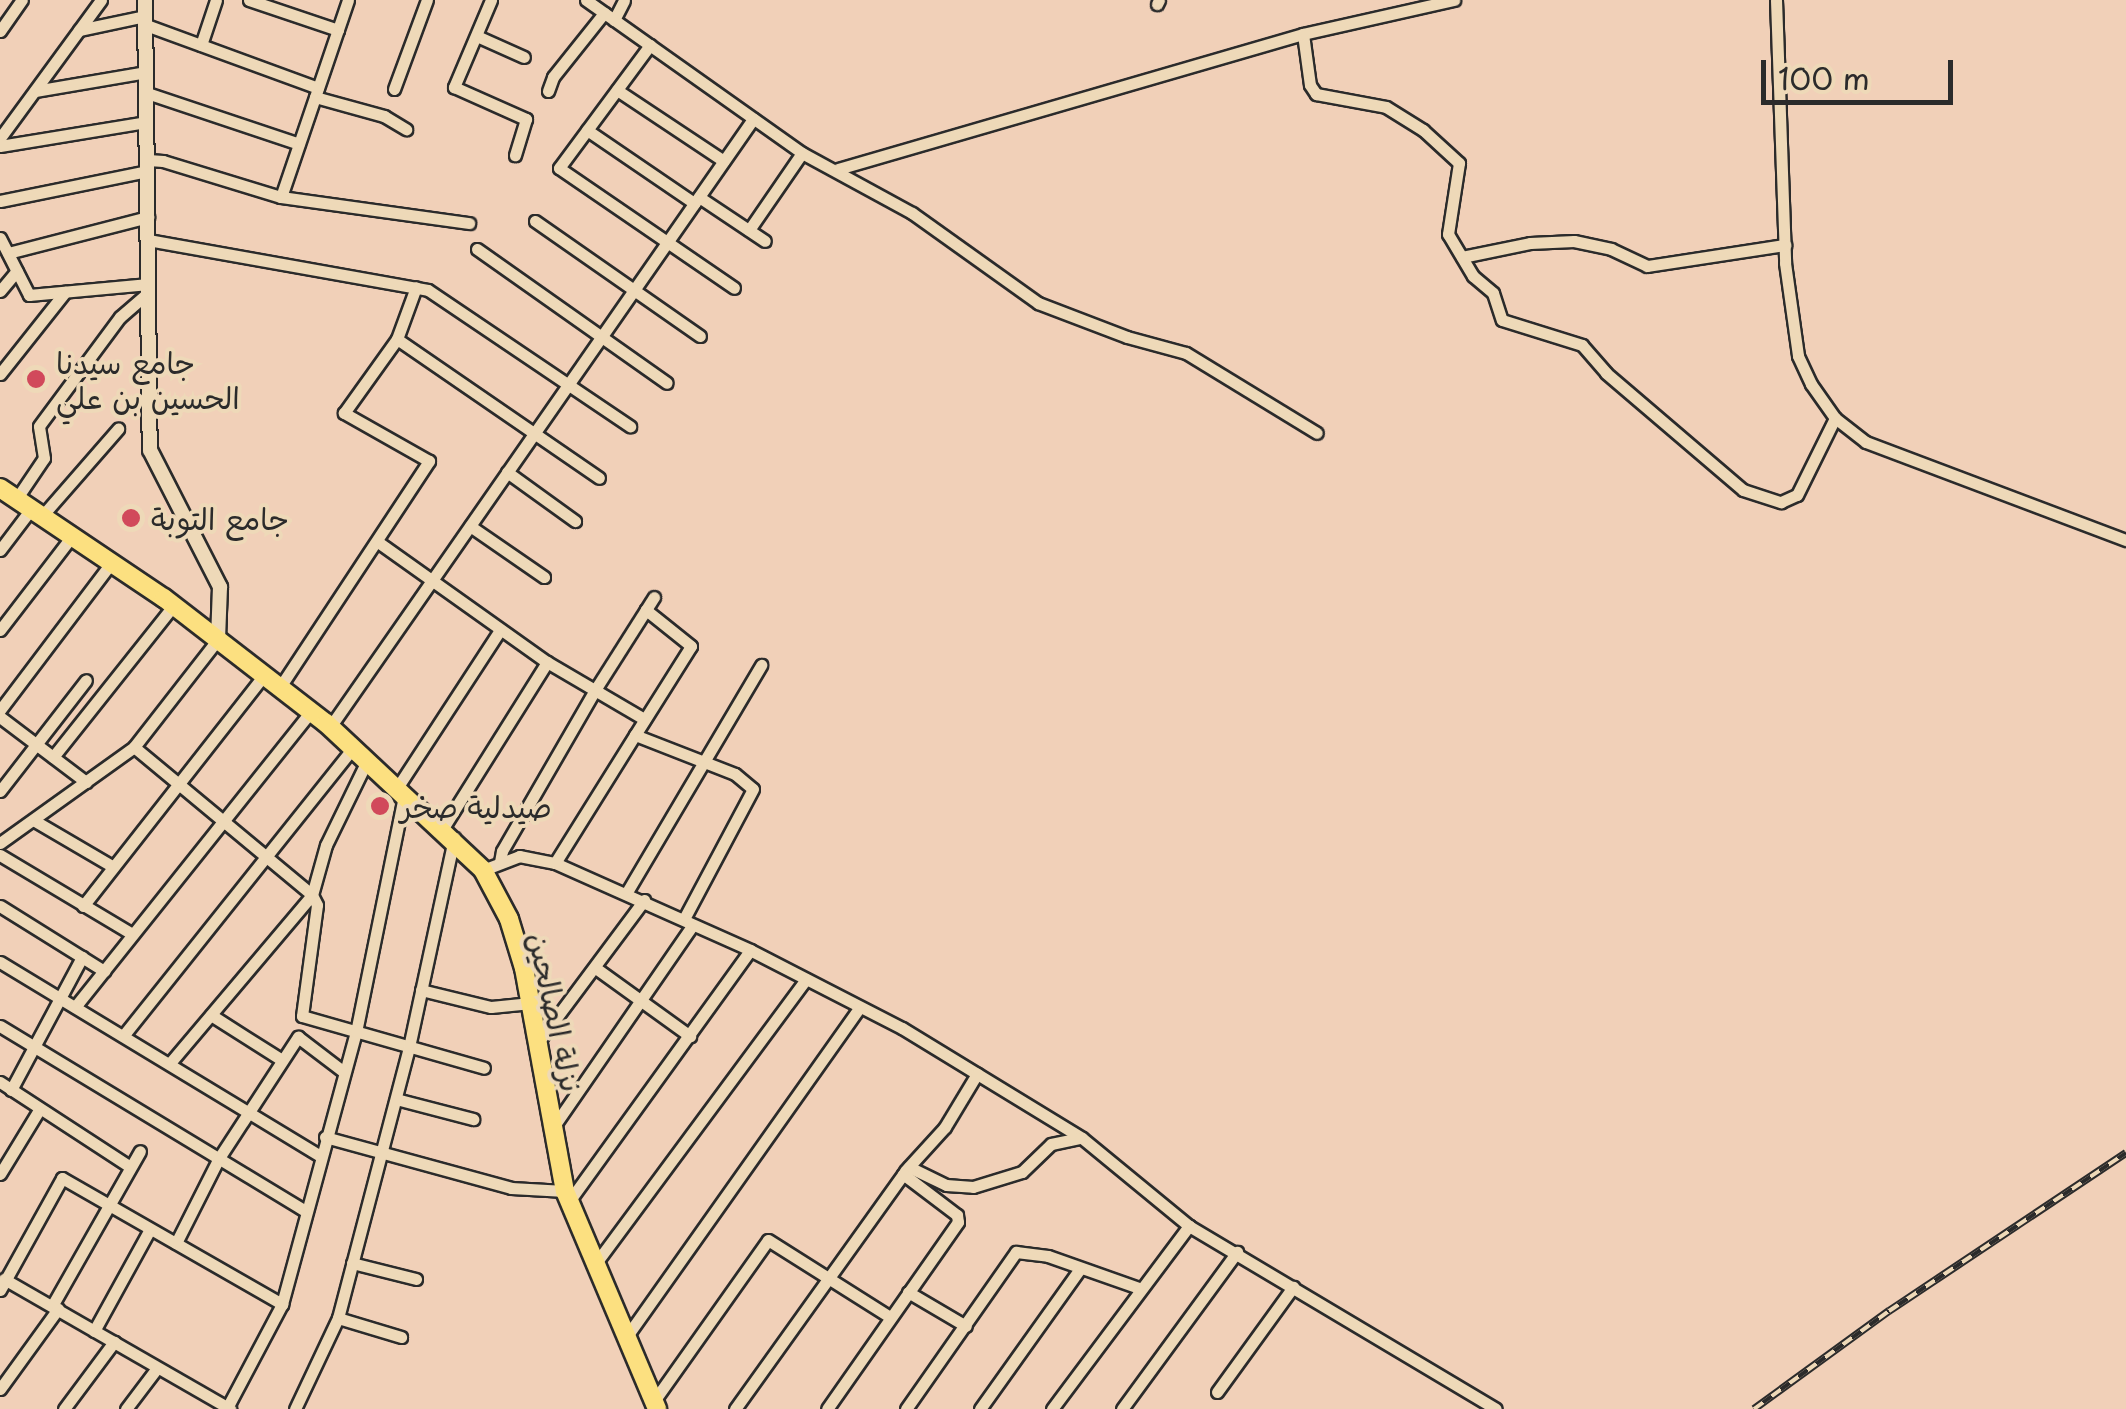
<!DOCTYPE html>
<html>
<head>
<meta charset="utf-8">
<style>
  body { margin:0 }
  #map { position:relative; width:2126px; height:1409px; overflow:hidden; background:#f1d0b8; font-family:"Playpen Sans","Playpen Sans Arabic",sans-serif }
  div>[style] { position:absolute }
  .roads { filter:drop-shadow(2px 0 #2b2b2b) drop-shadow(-2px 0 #2b2b2b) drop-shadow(0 2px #2b2b2b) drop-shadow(0 -2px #2b2b2b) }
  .minor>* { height:11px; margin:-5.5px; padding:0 5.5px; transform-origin:5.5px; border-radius:5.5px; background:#eed9b8 }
  .tertiary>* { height:14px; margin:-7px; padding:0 7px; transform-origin:7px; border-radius:7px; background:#eed9b8 }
  .primary>* { height:18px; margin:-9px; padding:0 9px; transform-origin:9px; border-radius:9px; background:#fce080 }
  .rail>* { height:8px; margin-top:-4px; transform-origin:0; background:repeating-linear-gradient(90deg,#eed9b8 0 11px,#2b2b2b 0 22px); box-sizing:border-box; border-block:2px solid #2b2b2b }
  .dots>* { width:28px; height:28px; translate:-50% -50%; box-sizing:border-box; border:5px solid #eed9b8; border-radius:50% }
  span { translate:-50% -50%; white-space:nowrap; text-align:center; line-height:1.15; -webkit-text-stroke:8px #eed9b8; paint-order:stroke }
  .poi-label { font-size:30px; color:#2b2b2b }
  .left { translate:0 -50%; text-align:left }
  .street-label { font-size:30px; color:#2b2b2b }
  .scale { position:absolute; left:1761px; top:60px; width:192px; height:45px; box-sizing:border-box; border:5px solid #2b2b2b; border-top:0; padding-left:12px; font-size:30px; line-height:35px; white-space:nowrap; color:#2b2b2b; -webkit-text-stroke:8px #eed9b8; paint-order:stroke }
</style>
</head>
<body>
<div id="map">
  <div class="roads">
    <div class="minor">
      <i style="left:249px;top:0;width:94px;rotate:18.6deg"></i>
      <i style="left:491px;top:0;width:95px;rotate:113deg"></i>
      <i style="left:454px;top:87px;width:79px;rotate:24deg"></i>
      <i style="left:526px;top:119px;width:38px;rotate:107deg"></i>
      <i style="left:586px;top:0;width:265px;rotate:35.3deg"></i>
      <i style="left:802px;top:153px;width:125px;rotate:28.6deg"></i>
      <i style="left:912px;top:213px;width:155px;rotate:35.5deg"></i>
      <i style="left:1038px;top:303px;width:95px;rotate:20.9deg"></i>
      <i style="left:1127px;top:337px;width:61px;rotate:15.2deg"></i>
      <i style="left:1186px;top:353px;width:153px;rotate:31.4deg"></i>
      <i style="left:1776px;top:0;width:263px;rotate:88deg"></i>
      <i style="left:1785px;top:263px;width:94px;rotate:82deg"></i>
      <i style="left:1798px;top:356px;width:31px;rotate:65deg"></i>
      <i style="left:1811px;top:384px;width:42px;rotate:54.8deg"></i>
      <i style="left:1835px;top:418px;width:39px;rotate:38deg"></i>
      <i style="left:1866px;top:442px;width:278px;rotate:20.7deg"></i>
      <i style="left:1157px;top:4px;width:4px;rotate:-63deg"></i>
      <i style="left:614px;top:20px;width:22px;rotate:-63deg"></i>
      <i style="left:146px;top:25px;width:183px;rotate:20.1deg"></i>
      <i style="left:79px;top:30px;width:67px;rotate:-12deg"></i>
      <i style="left:0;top:31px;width:38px;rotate:-55deg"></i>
      <i style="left:1303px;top:34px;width:51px;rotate:82.2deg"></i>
      <i style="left:1310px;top:85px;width:11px;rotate:56deg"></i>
      <i style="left:1316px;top:94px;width:71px;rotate:10.5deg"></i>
      <i style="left:1386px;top:107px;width:44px;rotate:31.9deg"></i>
      <i style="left:1423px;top:130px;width:49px;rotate:42.5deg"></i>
      <i style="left:1459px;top:163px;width:72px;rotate:98.8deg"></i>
      <i style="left:1448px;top:234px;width:49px;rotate:59.2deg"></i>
      <i style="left:1473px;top:276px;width:26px;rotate:40deg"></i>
      <i style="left:1493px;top:293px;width:28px;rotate:72deg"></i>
      <i style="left:1502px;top:320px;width:84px;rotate:17.4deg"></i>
      <i style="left:1582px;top:345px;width:37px;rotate:49deg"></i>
      <i style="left:1606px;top:373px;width:180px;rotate:40.5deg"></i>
      <i style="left:1743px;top:490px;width:40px;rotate:18deg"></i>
      <i style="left:1781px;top:502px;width:17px;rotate:-24deg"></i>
      <i style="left:1797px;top:495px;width:86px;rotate:-63.7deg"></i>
      <i style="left:479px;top:37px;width:49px;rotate:24deg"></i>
      <i style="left:201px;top:45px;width:47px;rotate:-71.6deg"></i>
      <i style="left:650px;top:45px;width:153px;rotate:126.5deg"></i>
      <i style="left:559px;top:168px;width:212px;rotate:34.4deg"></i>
      <i style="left:394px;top:89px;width:95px;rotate:-69.7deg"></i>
      <i style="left:617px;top:90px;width:128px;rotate:33.6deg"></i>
      <i style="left:35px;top:91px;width:113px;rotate:-9.7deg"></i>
      <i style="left:548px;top:91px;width:15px;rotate:-70deg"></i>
      <i style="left:553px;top:77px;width:82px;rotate:-51.4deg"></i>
      <i style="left:147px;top:93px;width:160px;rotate:18.5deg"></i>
      <i style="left:315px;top:97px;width:72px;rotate:15.4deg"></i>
      <i style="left:384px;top:116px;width:26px;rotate:31deg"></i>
      <i style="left:587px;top:130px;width:130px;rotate:34.3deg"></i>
      <i style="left:0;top:138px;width:171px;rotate:-53.8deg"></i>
      <i style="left:0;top:146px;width:149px;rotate:-9.3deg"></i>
      <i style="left:148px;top:160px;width:15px;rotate:4deg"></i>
      <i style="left:163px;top:161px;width:123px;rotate:17deg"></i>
      <i style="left:281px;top:197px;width:208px;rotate:-71.2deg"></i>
      <i style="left:838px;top:169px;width:484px;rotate:-16.2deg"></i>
      <i style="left:1303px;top:34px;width:155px;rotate:-12.7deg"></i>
      <i style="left:281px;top:197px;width:190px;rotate:7.9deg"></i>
      <i style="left:699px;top:197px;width:79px;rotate:33.7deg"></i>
      <i style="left:0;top:201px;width:151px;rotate:-11.5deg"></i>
      <i style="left:535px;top:221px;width:201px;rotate:34.9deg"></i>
      <i style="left:749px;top:230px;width:93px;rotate:-55.5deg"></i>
      <i style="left:0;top:238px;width:64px;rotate:63deg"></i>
      <i style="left:29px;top:295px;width:120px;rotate:-5.3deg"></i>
      <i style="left:148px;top:240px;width:284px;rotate:10.1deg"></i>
      <i style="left:428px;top:290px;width:244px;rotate:34deg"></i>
      <i style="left:477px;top:249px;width:232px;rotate:35.2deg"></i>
      <i style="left:8px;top:253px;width:145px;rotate:-14.4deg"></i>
      <i style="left:1462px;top:257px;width:69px;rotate:-11.6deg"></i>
      <i style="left:1530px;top:243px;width:44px;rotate:-2.6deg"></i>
      <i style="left:1574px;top:241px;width:38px;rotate:12deg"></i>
      <i style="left:1611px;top:249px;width:40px;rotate:25deg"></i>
      <i style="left:1647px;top:266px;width:140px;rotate:-8.7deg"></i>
      <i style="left:0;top:291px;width:26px;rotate:-50deg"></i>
      <i style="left:397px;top:339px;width:245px;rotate:34.5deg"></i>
      <i style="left:0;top:374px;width:105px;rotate:-51.6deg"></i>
      <i style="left:507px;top:472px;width:84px;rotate:35.8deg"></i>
      <i style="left:17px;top:498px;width:48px;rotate:-56deg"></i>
      <i style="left:44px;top:458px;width:32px;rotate:-99deg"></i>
      <i style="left:39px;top:426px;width:136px;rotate:-53.4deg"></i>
      <i style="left:120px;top:317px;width:38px;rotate:-41deg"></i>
      <i style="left:42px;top:516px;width:116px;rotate:-48.9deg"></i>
      <i style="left:470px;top:526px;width:90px;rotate:34.6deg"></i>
      <i style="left:378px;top:542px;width:207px;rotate:35.4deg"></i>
      <i style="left:547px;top:662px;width:113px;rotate:30.4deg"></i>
      <i style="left:0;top:550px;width:51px;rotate:-52.9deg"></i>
      <i style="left:0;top:630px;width:118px;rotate:-52.5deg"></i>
      <i style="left:280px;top:687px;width:271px;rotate:-56.6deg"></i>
      <i style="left:429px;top:461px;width:98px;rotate:-150.5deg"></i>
      <i style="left:344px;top:413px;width:91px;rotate:-54.4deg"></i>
      <i style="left:397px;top:339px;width:55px;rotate:-69.9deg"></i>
      <i style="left:0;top:710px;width:186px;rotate:-52.9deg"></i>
      <i style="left:0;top:717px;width:108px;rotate:37.1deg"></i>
      <i style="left:330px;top:727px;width:741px;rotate:-55.17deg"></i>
      <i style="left:635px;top:735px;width:105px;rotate:-57.8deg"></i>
      <i style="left:691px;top:646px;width:58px;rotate:-141.3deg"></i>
      <i style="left:134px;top:747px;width:231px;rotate:39.7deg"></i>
      <i style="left:312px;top:895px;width:221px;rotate:130.2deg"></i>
      <i style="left:53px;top:757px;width:194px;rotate:-51.5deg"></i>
      <i style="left:367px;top:761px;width:93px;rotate:116deg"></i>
      <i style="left:326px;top:845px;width:52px;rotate:105.6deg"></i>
      <i style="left:312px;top:895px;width:11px;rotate:63deg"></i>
      <i style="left:317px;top:905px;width:112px;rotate:97.7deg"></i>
      <i style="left:302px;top:1016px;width:189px;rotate:15.9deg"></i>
      <i style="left:397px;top:788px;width:189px;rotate:-56.9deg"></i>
      <i style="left:0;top:791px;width:140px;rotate:-52.2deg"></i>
      <i style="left:35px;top:821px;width:89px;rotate:30.3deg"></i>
      <i style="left:443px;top:828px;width:196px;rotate:-57.9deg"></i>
      <i style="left:0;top:843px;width:165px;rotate:-35.6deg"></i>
      <i style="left:134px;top:747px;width:137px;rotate:-52.1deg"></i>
      <i style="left:0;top:855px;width:154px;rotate:30.9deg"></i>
      <i style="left:500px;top:862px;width:11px;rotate:-80deg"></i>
      <i style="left:502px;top:851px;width:186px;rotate:-60deg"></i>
      <i style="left:595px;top:690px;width:110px;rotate:-57.6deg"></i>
      <i style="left:555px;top:863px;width:151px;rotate:-58deg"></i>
      <i style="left:635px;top:735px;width:107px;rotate:21.3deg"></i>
      <i style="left:735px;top:774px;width:23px;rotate:40deg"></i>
      <i style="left:753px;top:789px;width:147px;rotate:118deg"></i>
      <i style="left:483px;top:870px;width:39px;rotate:-21deg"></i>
      <i style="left:519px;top:856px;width:37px;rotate:11deg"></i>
      <i style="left:555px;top:863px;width:214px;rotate:24deg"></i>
      <i style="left:750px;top:950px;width:171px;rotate:27.2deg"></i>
      <i style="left:902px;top:1028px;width:211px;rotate:31.4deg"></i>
      <i style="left:1082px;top:1138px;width:139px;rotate:39.4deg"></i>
      <i style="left:1189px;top:1226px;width:357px;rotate:30.8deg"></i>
      <i style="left:627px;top:892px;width:264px;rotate:-59.4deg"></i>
      <i style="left:0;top:906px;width:123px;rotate:32deg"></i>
      <i style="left:83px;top:906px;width:293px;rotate:-51.9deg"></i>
      <i style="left:0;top:962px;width:374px;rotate:31.2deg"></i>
      <i style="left:597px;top:969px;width:115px;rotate:35.8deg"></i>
      <i style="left:421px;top:990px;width:72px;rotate:13.7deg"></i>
      <i style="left:491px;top:1007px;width:40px;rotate:-5.7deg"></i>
      <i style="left:75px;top:1007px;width:379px;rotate:-51.4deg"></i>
      <i style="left:211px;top:1015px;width:84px;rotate:32.4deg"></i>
      <i style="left:0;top:1026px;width:358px;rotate:31.2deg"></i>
      <i style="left:123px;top:1036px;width:369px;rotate:-51.4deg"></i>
      <i style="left:539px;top:1041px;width:176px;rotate:-53.3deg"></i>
      <i style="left:0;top:1082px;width:154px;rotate:33.1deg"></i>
      <i style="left:11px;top:1090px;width:151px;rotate:-61.9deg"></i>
      <i style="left:396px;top:1099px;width:80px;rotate:14.6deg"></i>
      <i style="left:552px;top:1129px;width:247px;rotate:-55.4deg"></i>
      <i style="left:325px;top:1137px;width:193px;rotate:15.3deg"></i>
      <i style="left:511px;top:1188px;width:54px;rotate:3.2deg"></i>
      <i style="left:909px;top:1167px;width:41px;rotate:25.9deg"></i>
      <i style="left:946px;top:1185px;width:27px;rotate:4deg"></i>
      <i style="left:973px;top:1187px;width:51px;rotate:-17deg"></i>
      <i style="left:1022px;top:1172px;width:40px;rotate:-44deg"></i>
      <i style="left:1051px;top:1144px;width:30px;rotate:-12deg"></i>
      <i style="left:905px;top:1171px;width:59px;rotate:-47.7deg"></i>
      <i style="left:945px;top:1127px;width:62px;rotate:-58.9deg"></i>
      <i style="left:0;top:1174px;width:75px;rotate:-58.6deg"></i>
      <i style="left:570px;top:1200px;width:308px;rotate:-54.2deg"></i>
      <i style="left:176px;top:1243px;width:95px;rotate:-63.2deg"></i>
      <i style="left:219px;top:1158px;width:145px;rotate:-56.9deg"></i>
      <i style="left:298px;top:1037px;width:58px;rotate:37.3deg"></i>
      <i style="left:352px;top:1263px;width:66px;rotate:14deg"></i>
      <i style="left:596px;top:1263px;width:353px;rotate:-53.5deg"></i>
      <i style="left:4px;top:1279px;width:261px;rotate:29.9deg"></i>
      <i style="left:0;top:1290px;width:128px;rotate:-61deg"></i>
      <i style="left:62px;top:1178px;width:254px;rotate:29.8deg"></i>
      <i style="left:908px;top:1292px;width:67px;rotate:30.4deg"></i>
      <i style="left:52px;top:1306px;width:178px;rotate:-60.4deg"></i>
      <i style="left:338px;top:1318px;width:66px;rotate:16.8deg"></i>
      <i style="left:94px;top:1331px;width:116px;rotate:-61.2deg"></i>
      <i style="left:627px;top:1336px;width:402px;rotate:-54.7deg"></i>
      <i style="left:0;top:1389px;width:99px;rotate:-54.1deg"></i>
      <i style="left:1217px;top:1392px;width:130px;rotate:-54.1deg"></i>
      <i style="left:654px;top:1401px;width:197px;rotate:-54.7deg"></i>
      <i style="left:768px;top:1240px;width:144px;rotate:32.3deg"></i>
      <i style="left:227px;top:1408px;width:118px;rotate:-62.1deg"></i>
      <i style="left:282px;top:1304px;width:282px;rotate:-74.8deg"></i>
      <i style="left:356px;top:1032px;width:241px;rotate:-78.5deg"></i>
      <i style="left:64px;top:1409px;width:84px;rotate:-53.3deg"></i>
      <i style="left:126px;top:1409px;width:51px;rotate:-52.9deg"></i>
      <i style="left:295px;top:1409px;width:101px;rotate:-64.7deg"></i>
      <i style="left:338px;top:1318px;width:280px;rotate:-75.3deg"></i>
      <i style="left:409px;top:1047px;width:214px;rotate:-77.8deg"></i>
      <i style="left:735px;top:1409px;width:289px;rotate:-54.4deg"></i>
      <i style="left:903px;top:1174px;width:68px;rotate:37.2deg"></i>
      <i style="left:957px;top:1215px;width:7px;rotate:82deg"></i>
      <i style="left:958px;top:1222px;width:228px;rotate:125deg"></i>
      <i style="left:906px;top:1409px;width:192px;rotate:-55deg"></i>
      <i style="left:1016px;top:1252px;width:32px;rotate:7deg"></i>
      <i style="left:1048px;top:1256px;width:96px;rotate:19.4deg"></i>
      <i style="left:980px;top:1409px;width:171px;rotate:-54.5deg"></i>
      <i style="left:1052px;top:1409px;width:229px;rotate:-53.2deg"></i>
      <i style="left:1122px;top:1409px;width:195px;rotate:-53.8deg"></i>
    </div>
    <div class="tertiary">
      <i style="left:145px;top:0;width:450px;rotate:89.4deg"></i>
      <i style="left:150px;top:450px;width:154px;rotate:62.9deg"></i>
      <i style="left:220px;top:587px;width:52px;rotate:92.2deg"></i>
    </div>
    <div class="primary">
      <i style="left:0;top:488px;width:197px;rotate:33.9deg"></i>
      <i style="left:164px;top:598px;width:205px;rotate:37.7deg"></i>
      <i style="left:326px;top:723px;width:215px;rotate:43.1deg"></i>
      <i style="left:483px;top:870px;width:55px;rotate:62deg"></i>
      <i style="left:509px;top:919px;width:51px;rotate:73deg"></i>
      <i style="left:524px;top:968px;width:227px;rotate:79.6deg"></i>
      <i style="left:565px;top:1191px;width:237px;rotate:67.1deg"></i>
    </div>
  </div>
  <div class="rail">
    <i style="left:1754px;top:1409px;width:167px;rotate:-36deg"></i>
    <i style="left:1889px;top:1311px;width:285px;rotate:-33.7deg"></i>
  </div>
  <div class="dots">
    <i style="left:36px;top:379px;background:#d1495b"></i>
    <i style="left:131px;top:518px;background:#d1495b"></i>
    <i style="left:380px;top:806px;background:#d1495b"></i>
  </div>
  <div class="poi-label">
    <span class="left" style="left:56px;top:379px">جامع سيدنا<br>الحسين بن علي</span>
    <span class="left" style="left:151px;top:518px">جامع التوبة</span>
    <span class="left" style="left:400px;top:806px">صيدلية صخر</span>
  </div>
  <div class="street-label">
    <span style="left:556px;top:1012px;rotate:78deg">نزلة الصالحين</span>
  </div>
  <div class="scale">100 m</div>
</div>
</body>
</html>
